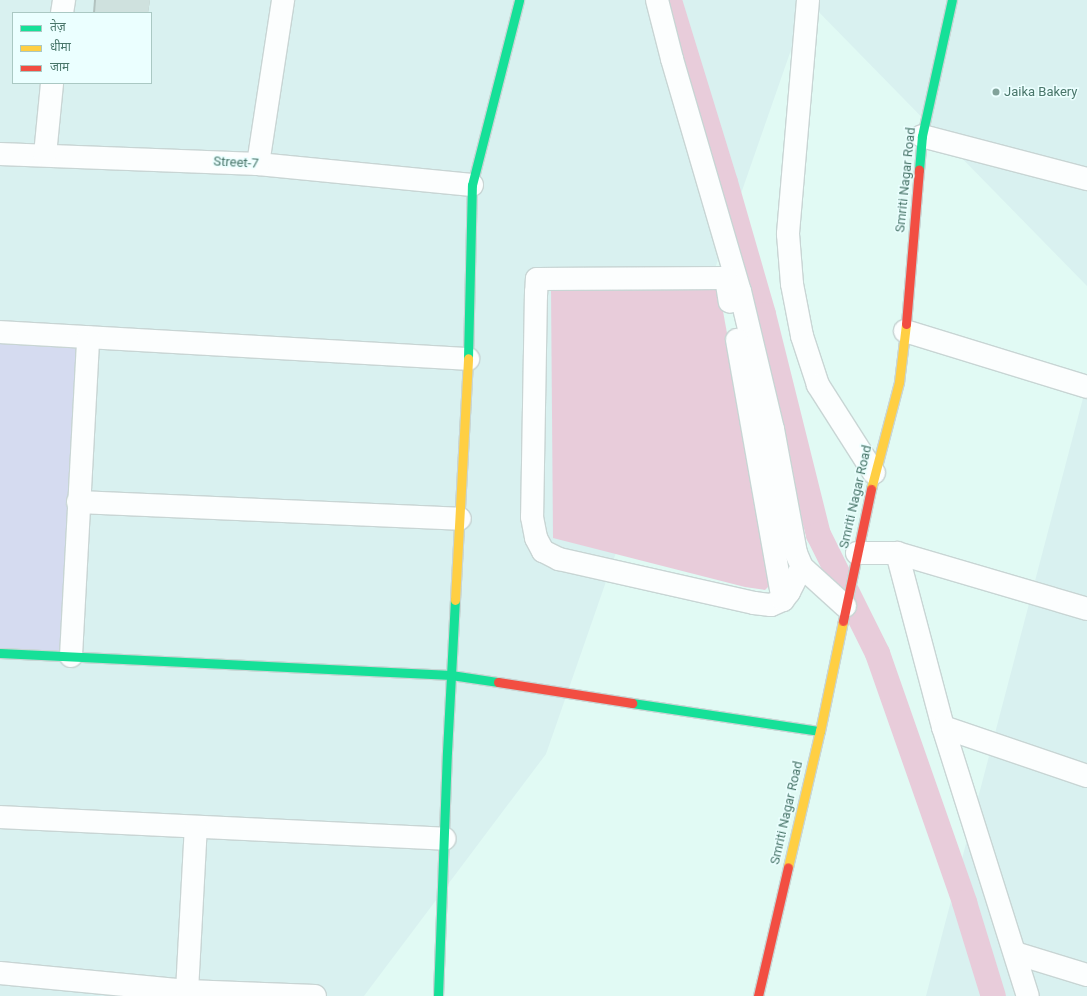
<!DOCTYPE html>
<html>
<head>
<meta charset="utf-8">
<style>
  body { margin:0 }
  #map { position:relative; width:1087px; height:996px; overflow:hidden; background:#ebf7f7; font-family:Roboto,"Noto Sans Devanagari",sans-serif }
  div>[style] { position:absolute }
  .residential>* { inset:0; background:#d9f1f0 }
  .commercial>* { inset:0; background:#e1faf4 }
  .green>* { inset:0; background:#d5dbf0 }
  .water>* { inset:0; background:#e8ccda }
  .canal>* { height:25px; margin:-12.5px; padding:0 12.5px; transform-origin:12.5px; border-radius:12.5px; background:#e8ccda }
  .roads { filter:drop-shadow(1px 0 #c8d5d4) drop-shadow(-1px 0 #c8d5d4) drop-shadow(0 1px #c8d5d4) drop-shadow(0 -1px #c8d5d4) }
  .street>* { height:22px; margin:-11px; padding:0 11px; transform-origin:11px; border-radius:11px; background:#fcfefe }
  .fast>* { height:9px; margin:-4.5px; padding:0 4.5px; transform-origin:4.5px; border-radius:4.5px; background:#16e098 }
  .slow>* { height:9px; margin:-4.5px; padding:0 4.5px; transform-origin:4.5px; border-radius:4.5px; background:#ffcf43 }
  .jam>* { height:9px; margin:-4.5px; padding:0 4.5px; transform-origin:4.5px; border-radius:4.5px; background:#f24e42 }
  .wall>* { inset:0; background:#b2c2bf }
  .building>* { inset:0; background:#cfe1de }
  .dots>* { width:11px; height:11px; translate:-50% -50%; box-sizing:border-box; border:2px solid #ebffff; border-radius:50% }
  span { translate:-50% -50%; white-space:nowrap; text-align:center; line-height:1.15; -webkit-text-stroke:3px #ebffff; paint-order:stroke }
  .poi-label { font-size:13px; color:#49766a }
  .left { translate:0 -50%; text-align:left }
  .street-label { font-size:13px; color:#49766a }
  .legend { position:absolute; left:12px; top:12px; width:140px; height:72px; box-sizing:border-box; background:#ebffff; border:1px solid #aac8c3; margin:0; padding:5px 7px; list-style:none; font-size:12px; color:#49766a }
  .legend li { display:flex; align-items:center; gap:8px; height:20px }
  .legend b { width:20px; border:1px solid #aac8c3 }
</style>
</head>
<body>
<div id="map">
  <div class="residential">
    <i style="clip-path:polygon(evenodd,0 0,1087px 0,1087px 996px,0 996px,0 0,13px 13px,151px 13px,151px 83px,13px 83px,13px 13px)"></i>
  </div>
  <div class="commercial">
    <i style="clip-path:polygon(808px 1px,1087px 286px,1087px 383px,926px 996px,364px 996px,546px 754px)"></i>
  </div>
  <div class="green">
    <i style="clip-path:polygon(0 333px,88px 337px,71px 656px,0 653px)"></i>
  </div>
  <div class="water">
    <i style="clip-path:polygon(719px 289px,771px 577px,770px 585px,765px 590px,745px 587px,553px 538px,551px 290px)"></i>
  </div>
  <div class="canal">
    <i style="left:669px;top:0;width:190px;rotate:72.9deg"></i>
    <i style="left:725px;top:182px;width:137px;rotate:73.9deg"></i>
    <i style="left:763px;top:314px;width:227px;rotate:76deg"></i>
    <i style="left:818px;top:534px;width:133px;rotate:63.6deg"></i>
    <i style="left:877px;top:653px;width:264px;rotate:70.7deg"></i>
    <i style="left:964px;top:902px;width:98px;rotate:72.9deg"></i>
  </div>
  <div class="roads">
    <div class="street">
      <i style="left:657px;top:0;width:61px;rotate:75.7deg"></i>
      <i style="left:672px;top:59px;width:242px;rotate:73.7deg"></i>
      <i style="left:740px;top:291px;width:142px;rotate:76.6deg"></i>
      <i style="left:773px;top:429px;width:126px;rotate:79.5deg"></i>
      <i style="left:796px;top:553px;width:15px;rotate:67deg"></i>
      <i style="left:802px;top:567px;width:58px;rotate:42.2deg"></i>
      <i style="left:808px;top:0;width:235px;rotate:94.9deg"></i>
      <i style="left:788px;top:234px;width:50px;rotate:85.4deg"></i>
      <i style="left:792px;top:284px;width:53px;rotate:79.1deg"></i>
      <i style="left:802px;top:336px;width:52px;rotate:71.9deg"></i>
      <i style="left:818px;top:385px;width:104px;rotate:57.5deg"></i>
      <i style="left:62px;top:13px;width:13px;rotate:-81deg"></i>
      <i style="left:922px;top:136px;width:171px;rotate:14.6deg"></i>
      <i style="left:0;top:154px;width:258px;rotate:2.2deg"></i>
      <i style="left:258px;top:164px;width:215px;rotate:5.6deg"></i>
      <i style="left:45px;top:155px;width:72px;rotate:-84.4deg"></i>
      <i style="left:258px;top:164px;width:166px;rotate:-81.3deg"></i>
      <i style="left:536px;top:292px;width:225px;rotate:91deg"></i>
      <i style="left:532px;top:517px;width:21px;rotate:79deg"></i>
      <i style="left:536px;top:538px;width:15px;rotate:62deg"></i>
      <i style="left:543px;top:551px;width:18px;rotate:27deg"></i>
      <i style="left:559px;top:559px;width:200px;rotate:12.7deg"></i>
      <i style="left:754px;top:603px;width:17px;rotate:7deg"></i>
      <i style="left:771px;top:605px;width:13px;rotate:-23deg"></i>
      <i style="left:783px;top:600px;width:10px;rotate:-53deg"></i>
      <i style="left:789px;top:592px;width:28px;rotate:-63deg"></i>
      <i style="left:536px;top:296px;width:17px;rotate:-87deg"></i>
      <i style="left:537px;top:279px;width:189px;rotate:-0.3deg"></i>
      <i style="left:726px;top:278px;width:24px;rotate:81deg"></i>
      <i style="left:905px;top:331px;width:190px;rotate:17.1deg"></i>
      <i style="left:0;top:332px;width:469px;rotate:3.3deg"></i>
      <i style="left:737px;top:340px;width:264px;rotate:80deg"></i>
      <i style="left:78px;top:502px;width:382px;rotate:2.5deg"></i>
      <i style="left:857px;top:553px;width:40px"></i>
      <i style="left:897px;top:553px;width:198px;rotate:16.4deg"></i>
      <i style="left:897px;top:553px;width:180px;rotate:75.2deg"></i>
      <i style="left:943px;top:727px;width:282px;rotate:72.5deg"></i>
      <i style="left:71px;top:656px;width:319px;rotate:-86.9deg"></i>
      <i style="left:943px;top:727px;width:152px;rotate:18.8deg"></i>
      <i style="left:0;top:817px;width:445px;rotate:2.8deg"></i>
      <i style="left:1015px;top:953px;width:75px;rotate:17deg"></i>
      <i style="left:0;top:973px;width:188px;rotate:5.5deg"></i>
      <i style="left:187px;top:991px;width:128px;rotate:2.2deg"></i>
      <i style="left:187px;top:991px;width:164px;rotate:-86.9deg"></i>
    </div>
    <div class="fast">
      <i style="left:919px;top:170px;width:34px;rotate:-85deg"></i>
      <i style="left:922px;top:136px;width:139px;rotate:-77.6deg"></i>
      <i style="left:468px;top:358px;width:173px;rotate:-88.7deg"></i>
      <i style="left:472px;top:185px;width:191px;rotate:-75.7deg"></i>
      <i style="left:0;top:653px;width:452px;rotate:2.8deg"></i>
      <i style="left:451px;top:675px;width:48px;rotate:8.5deg"></i>
      <i style="left:632px;top:703px;width:190px;rotate:8.5deg"></i>
      <i style="left:438px;top:996px;width:244px;rotate:-87.9deg"></i>
      <i style="left:447px;top:752px;width:152px;rotate:-87deg"></i>
    </div>
    <div class="slow">
      <i style="left:871px;top:489px;width:111px;rotate:-75.3deg"></i>
      <i style="left:899px;top:382px;width:58px;rotate:-83.1deg"></i>
      <i style="left:455px;top:600px;width:242px;rotate:-86.9deg"></i>
      <i style="left:788px;top:867px;width:140px;rotate:-76.8deg"></i>
      <i style="left:820px;top:731px;width:112px;rotate:-78.2deg"></i>
    </div>
    <div class="jam">
      <i style="left:906px;top:324px;width:155px;rotate:-85.2deg"></i>
      <i style="left:843px;top:621px;width:135px;rotate:-78deg"></i>
      <i style="left:498px;top:682px;width:136px;rotate:8.9deg"></i>
      <i style="left:758px;top:996px;width:132px;rotate:-76.9deg"></i>
    </div>
  </div>
  <div class="wall">
    <i style="clip-path:polygon(94px 0,150px 0,148px 13px,93px 13px)"></i>
  </div>
  <div class="building">
    <i style="clip-path:polygon(96px 0,150px 0,148px 13px,95px 13px)"></i>
  </div>
  <div class="dots">
    <i style="left:996px;top:92px;background:#82a39b"></i>
  </div>
  <div class="poi-label">
    <span class="left" style="left:1004px;top:92px">Jaika Bakery</span>
  </div>
  <div class="street-label">
    <span style="left:236px;top:163px;rotate:3deg">Street-7</span>
    <span style="left:906px;top:180px;rotate:-84deg">Smriti Nagar Road</span>
    <span style="left:856px;top:497px;rotate:-77deg">Smriti Nagar Road</span>
    <span style="left:787px;top:813px;rotate:-77deg">Smriti Nagar Road</span>
  </div>
  <ul class="legend">
  <li><b style="height:5px;background:#16e098"></b>तेज़</li>
  <li><b style="height:5px;background:#ffcf43"></b>धीमा</li>
  <li><b style="height:5px;background:#f24e42"></b>जाम</li>
  </ul>
</div>
</body>
</html>
